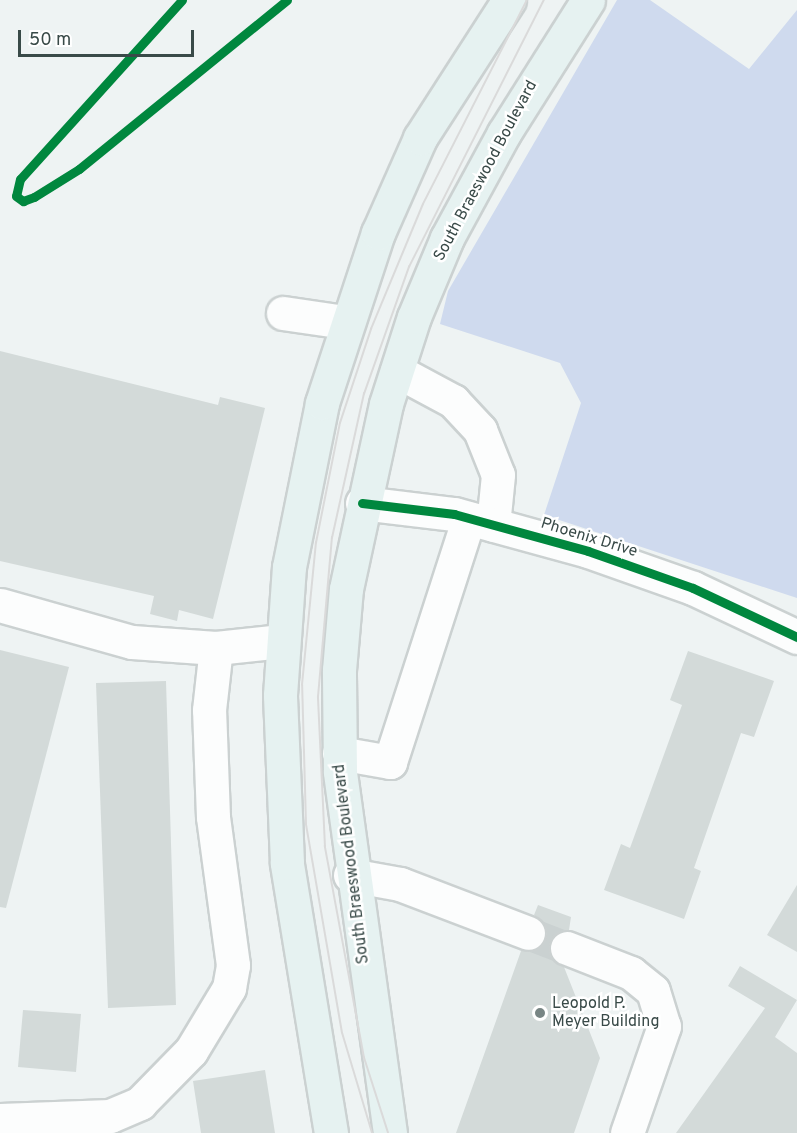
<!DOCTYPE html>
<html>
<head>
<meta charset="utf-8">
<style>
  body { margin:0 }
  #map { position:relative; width:797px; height:1133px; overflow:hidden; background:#eef3f3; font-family:Overpass,sans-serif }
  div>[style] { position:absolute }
  .green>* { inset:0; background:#cfdaee }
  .building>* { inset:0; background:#d3dad9 }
  .minor-tunnel>* { height:33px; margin-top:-16.5px; transform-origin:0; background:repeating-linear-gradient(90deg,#cad1d1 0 33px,transparent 0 49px) }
  .roads { filter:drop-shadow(2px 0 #cbd1d1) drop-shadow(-2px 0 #cbd1d1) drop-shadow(0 2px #cbd1d1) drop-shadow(0 -2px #cbd1d1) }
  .minor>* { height:33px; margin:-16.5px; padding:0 16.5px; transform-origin:16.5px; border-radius:16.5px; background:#fcfdfd }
  .major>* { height:33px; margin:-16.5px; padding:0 16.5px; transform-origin:16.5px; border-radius:16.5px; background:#e6f2f1 }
  .tram>* { height:1.5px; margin:-0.75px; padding:0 0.75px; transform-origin:0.75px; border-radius:0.75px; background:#dadada }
  .cycleway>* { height:9px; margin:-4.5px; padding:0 4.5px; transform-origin:4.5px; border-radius:4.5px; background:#00873e }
  .dots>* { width:16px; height:16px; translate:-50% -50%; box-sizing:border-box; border:3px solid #fff; border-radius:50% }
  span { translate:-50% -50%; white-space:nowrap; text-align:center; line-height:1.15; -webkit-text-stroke:5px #fff; paint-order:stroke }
  .street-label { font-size:16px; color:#394a48 }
  .poi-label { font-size:16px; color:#394a48 }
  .left { translate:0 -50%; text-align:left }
  .scale { position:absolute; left:18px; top:30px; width:176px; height:27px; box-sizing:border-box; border:3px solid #394a48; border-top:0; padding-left:8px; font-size:18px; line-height:21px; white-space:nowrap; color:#394a48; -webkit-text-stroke:4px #fff; paint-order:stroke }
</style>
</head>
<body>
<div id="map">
  <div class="green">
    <i style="clip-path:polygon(617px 0,650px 0,749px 69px,797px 10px,797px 598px,544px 515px,581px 403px,560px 363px,440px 324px,448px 291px)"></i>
  </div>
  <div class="building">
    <i style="clip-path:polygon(0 351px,218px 405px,220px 397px,265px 408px,213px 619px,179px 610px,177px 621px,150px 614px,154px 596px,0 561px)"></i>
    <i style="clip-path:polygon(0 650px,69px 667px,6px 908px,0 907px)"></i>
    <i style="clip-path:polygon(688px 651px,774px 681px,754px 737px,741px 733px,694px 868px,701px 871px,684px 919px,604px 890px,621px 844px,630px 848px,682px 705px,670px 700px)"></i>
    <i style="clip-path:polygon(166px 681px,176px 1005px,108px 1008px,96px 683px)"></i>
    <i style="clip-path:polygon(797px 885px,797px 952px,767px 935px)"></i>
    <i style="clip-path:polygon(538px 905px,571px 917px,569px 930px,555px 934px,549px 951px,564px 967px,600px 1058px,574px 1133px,456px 1133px,521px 951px,539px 948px,546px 939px,543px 922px,534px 915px)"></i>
    <i style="clip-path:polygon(740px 966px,797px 1000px,775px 1037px,797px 1053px,797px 1133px,676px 1133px,765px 1008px,728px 986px)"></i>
    <i style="clip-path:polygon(23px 1010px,81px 1014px,76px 1072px,18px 1067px)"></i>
    <i style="clip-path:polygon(265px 1070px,275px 1133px,201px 1133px,193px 1081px)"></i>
  </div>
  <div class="minor-tunnel">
    <i style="left:528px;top:933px;width:42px;rotate:21deg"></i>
  </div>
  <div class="roads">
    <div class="minor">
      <i style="left:283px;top:313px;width:63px;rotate:8.3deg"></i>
      <i style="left:397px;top:371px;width:64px;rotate:28.2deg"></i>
      <i style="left:453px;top:401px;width:40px;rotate:47deg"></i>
      <i style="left:480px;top:430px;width:48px;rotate:68.2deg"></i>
      <i style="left:498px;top:475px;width:50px;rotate:95.7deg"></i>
      <i style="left:362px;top:503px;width:93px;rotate:6.8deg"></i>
      <i style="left:454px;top:514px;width:139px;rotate:15.4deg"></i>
      <i style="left:588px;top:551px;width:111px;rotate:19.4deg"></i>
      <i style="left:693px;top:588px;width:115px;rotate:25.2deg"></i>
      <i style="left:0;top:605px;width:137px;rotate:15.7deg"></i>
      <i style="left:132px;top:642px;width:84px;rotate:4.1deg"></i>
      <i style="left:216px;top:648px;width:66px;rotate:-6.1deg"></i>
      <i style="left:339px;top:753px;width:52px;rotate:10deg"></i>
      <i style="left:390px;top:762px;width:256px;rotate:-72.1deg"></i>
      <i style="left:350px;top:875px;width:51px;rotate:10.2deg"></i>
      <i style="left:400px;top:884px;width:137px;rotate:20.9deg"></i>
      <i style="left:567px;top:948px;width:69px;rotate:21.3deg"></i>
      <i style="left:631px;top:973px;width:28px;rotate:39deg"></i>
      <i style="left:653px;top:991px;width:37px;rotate:73deg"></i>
      <i style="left:664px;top:1026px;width:113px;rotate:109.1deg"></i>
      <i style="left:0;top:1120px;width:110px;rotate:-2.1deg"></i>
      <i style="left:110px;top:1116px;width:33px;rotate:-23deg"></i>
      <i style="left:140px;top:1103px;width:73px;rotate:-45.6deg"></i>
      <i style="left:191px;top:1051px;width:74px;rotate:-58.9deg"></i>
      <i style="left:229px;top:988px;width:23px;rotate:-80deg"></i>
      <i style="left:233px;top:965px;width:149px;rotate:-97.7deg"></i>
      <i style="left:213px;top:817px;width:107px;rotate:-92.1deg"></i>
      <i style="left:209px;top:710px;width:62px;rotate:-83.6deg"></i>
    </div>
    <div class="major">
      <i style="left:331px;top:1133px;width:274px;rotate:-99.3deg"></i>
      <i style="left:287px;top:863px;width:168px;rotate:-92.4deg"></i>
      <i style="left:280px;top:695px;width:128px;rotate:-86deg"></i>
      <i style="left:289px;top:567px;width:167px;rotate:-78.6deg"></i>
      <i style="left:322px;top:403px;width:179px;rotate:-71.8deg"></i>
      <i style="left:378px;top:233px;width:104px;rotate:-66.1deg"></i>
      <i style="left:420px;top:138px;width:164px;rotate:-57.2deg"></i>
      <i style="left:390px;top:1133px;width:365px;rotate:-97.9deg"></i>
      <i style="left:340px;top:771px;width:101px;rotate:-90.6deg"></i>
      <i style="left:339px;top:670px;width:81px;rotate:-85.1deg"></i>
      <i style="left:346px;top:589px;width:189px;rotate:-77.8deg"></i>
      <i style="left:386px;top:404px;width:91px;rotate:-72.2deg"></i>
      <i style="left:414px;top:317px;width:86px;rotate:-67.3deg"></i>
      <i style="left:447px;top:238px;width:119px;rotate:-61.5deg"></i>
      <i style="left:504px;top:133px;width:157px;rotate:-57.7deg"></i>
    </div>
  </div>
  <div class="tram">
    <i style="left:372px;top:1133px;width:104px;rotate:-106.7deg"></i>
    <i style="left:342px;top:1033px;width:212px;rotate:-99.8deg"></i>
    <i style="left:306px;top:824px;width:139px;rotate:-91.6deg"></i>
    <i style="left:302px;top:685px;width:143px;rotate:-84.4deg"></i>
    <i style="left:316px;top:543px;width:122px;rotate:-78.7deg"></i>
    <i style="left:340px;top:423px;width:99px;rotate:-71.7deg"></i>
    <i style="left:371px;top:329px;width:135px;rotate:-67.4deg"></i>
    <i style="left:423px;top:204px;width:229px;rotate:-63deg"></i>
    <i style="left:388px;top:1133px;width:79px;rotate:-107.7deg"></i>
    <i style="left:364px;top:1058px;width:215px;rotate:-100.5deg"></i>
    <i style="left:325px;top:847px;width:150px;rotate:-92.7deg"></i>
    <i style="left:318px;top:697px;width:160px;rotate:-85deg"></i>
    <i style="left:332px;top:538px;width:148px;rotate:-77.5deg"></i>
    <i style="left:364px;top:394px;width:135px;rotate:-70.5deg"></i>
    <i style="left:409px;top:267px;width:299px;rotate:-63.2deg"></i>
  </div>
  <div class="cycleway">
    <i style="left:182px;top:0;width:241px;rotate:132.1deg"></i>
    <i style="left:20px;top:179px;width:17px;rotate:103deg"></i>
    <i style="left:16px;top:196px;width:9px;rotate:36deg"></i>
    <i style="left:23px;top:201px;width:12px;rotate:-20deg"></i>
    <i style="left:34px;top:197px;width:53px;rotate:-31.9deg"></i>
    <i style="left:79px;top:169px;width:268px;rotate:-39.1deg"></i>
    <i style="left:362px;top:503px;width:93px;rotate:6.8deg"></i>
    <i style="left:454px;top:514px;width:139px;rotate:15.4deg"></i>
    <i style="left:588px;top:551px;width:111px;rotate:19.4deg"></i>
    <i style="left:693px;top:588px;width:115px;rotate:25.2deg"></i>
  </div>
  <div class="dots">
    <i style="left:540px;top:1013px;background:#788584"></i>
  </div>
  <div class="street-label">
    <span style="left:486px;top:171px;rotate:-62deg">South Braeswood Boulevard</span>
    <span style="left:589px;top:538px;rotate:17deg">Phoenix Drive</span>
    <span style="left:352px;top:864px;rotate:-97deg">South Braeswood Boulevard</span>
  </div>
  <div class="poi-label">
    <span class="left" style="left:552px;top:1013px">Leopold P.<br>Meyer Building</span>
  </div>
  <div class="scale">50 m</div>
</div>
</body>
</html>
